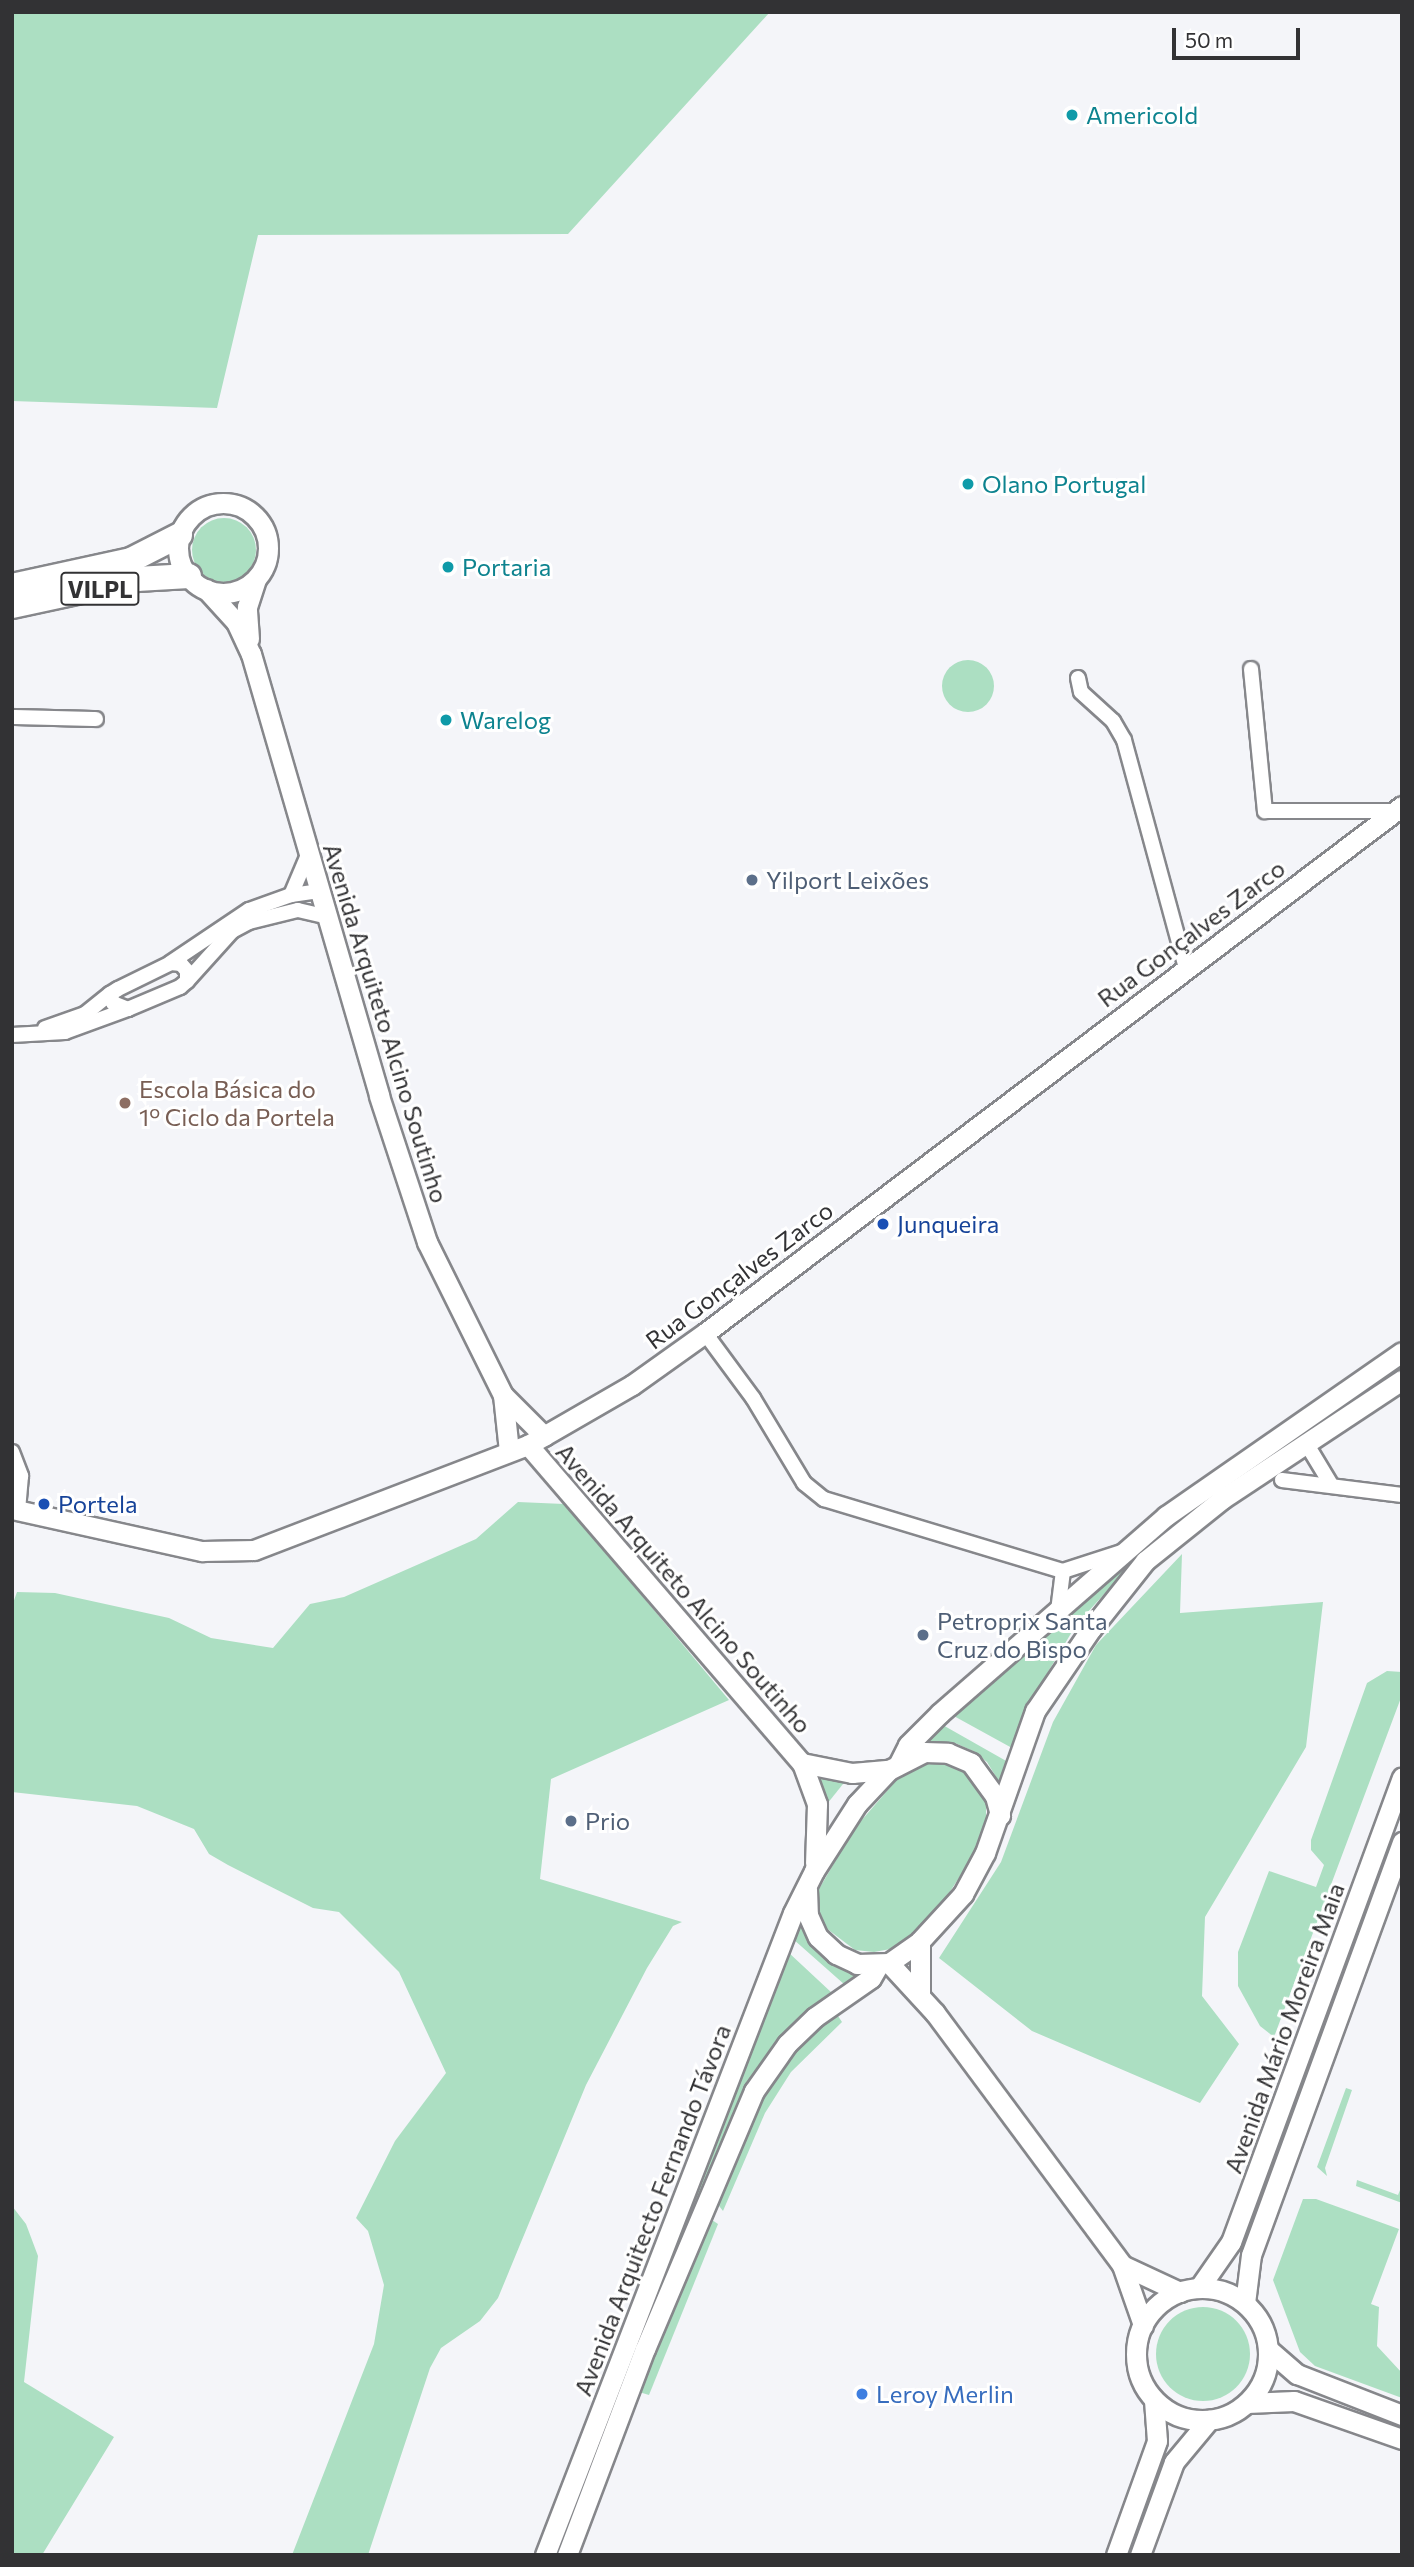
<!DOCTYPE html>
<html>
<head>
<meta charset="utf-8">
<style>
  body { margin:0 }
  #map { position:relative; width:1414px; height:2567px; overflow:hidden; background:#f4f5f9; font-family:Commissioner,sans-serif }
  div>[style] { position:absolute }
  .green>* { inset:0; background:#acdfc2 }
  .round { border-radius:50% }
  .roads { filter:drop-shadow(2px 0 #86878b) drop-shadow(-2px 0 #86878b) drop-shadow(0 2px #86878b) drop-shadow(0 -2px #86878b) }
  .street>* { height:14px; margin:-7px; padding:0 7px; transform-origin:7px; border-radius:7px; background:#fff }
  .secondary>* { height:19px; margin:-9.5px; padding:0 9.5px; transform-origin:9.5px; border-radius:9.5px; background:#fff }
  .secondary>.ring { margin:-9.5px; padding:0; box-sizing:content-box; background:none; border:19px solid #fff; border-radius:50% }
  .highway>* { height:24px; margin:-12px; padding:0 12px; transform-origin:12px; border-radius:12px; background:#fff }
  .dots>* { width:19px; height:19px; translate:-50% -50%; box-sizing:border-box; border:4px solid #fff; border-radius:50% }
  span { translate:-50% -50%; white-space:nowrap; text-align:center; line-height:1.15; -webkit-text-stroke:6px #fff; paint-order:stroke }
  .shield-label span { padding:2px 5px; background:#fff; border:2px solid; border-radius:5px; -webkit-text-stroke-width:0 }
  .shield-label { font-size:23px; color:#323234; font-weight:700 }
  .culture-label { font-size:24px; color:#0d838f }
  .left { translate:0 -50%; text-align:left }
  .service-label { font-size:24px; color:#4e5e75 }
  .street-label { font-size:24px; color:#323234 }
  .education-label { font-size:24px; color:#785e54 }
  .transit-label { font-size:24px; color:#164399 }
  .shop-label { font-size:24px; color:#366cbe }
  .frame { position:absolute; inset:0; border:14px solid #323234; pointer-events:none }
  .scale { position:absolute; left:1172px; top:28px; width:128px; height:32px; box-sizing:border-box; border:4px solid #323234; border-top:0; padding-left:9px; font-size:21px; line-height:24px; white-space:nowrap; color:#323234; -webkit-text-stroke:5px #fff; paint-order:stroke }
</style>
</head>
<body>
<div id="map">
  <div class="green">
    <i style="clip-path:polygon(12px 12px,770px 12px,568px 234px,258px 235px,217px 408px,12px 401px)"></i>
    <i class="round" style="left:192px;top:518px;width:64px;height:64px"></i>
    <i class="round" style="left:942px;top:660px;width:52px;height:52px"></i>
    <i style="clip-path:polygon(518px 1502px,564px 1504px,591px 1525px,623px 1573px,729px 1700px,551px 1779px,540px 1879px,682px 1922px,673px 1926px,647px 1968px,586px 2085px,498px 2298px,480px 2321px,441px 2348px,430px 2368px,368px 2555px,292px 2555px,374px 2344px,384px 2285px,368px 2231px,356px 2218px,395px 2141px,446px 2073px,399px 1972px,339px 1912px,313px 1908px,228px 1865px,209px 1854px,194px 1829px,137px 1806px,12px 1792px,12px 1606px,17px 1592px,55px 1593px,169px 1618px,211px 1638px,273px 1648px,310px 1604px,344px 1597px,476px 1539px)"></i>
    <i style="clip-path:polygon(1166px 1526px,1076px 1625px,1045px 1677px,1012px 1748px,952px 1715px)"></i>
    <i style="clip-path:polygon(1182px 1554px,1180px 1613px,1323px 1602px,1306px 1747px,1205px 1917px,1202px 1996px,1239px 2044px,1200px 2103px,1032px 2031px,939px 1958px,1001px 1862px,1053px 1722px,1096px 1645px)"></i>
    <i style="clip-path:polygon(1387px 1671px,1402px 1672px,1402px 1695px,1274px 2037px,1260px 2026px,1238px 1986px,1238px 1952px,1269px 1871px,1316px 1887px,1324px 1865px,1311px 1850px,1311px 1840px,1367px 1683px)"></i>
    <i style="clip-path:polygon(941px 1724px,1008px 1762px,1001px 1785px,987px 1762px,973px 1751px,955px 1743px,922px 1742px)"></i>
    <i style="clip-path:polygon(923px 1761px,963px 1768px,986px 1800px,986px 1823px,971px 1859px,944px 1901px,914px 1933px,896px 1948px,874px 1952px,855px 1950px,826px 1928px,819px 1910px,819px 1889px,854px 1829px,907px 1768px)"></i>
    <i style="clip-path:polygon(811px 1772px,847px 1779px,823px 1809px)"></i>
    <i style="clip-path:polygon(801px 1916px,814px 1947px,824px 1956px,834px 1964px,865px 1971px,845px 1985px,793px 1939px)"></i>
    <i style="clip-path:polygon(788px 1952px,832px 1993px,773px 2046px,735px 2109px,557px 2555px,553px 2555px)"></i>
    <i style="clip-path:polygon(836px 2013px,842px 2022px,791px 2072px,765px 2113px,723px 2211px,716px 2202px,755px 2109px,794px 2050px)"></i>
    <i style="clip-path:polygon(1346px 2088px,1352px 2090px,1325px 2168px,1327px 2176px,1317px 2167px)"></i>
    <i style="clip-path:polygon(1357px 2180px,1398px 2195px,1402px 2185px,1402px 2203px,1356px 2186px)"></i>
    <i style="clip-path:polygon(1303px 2199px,1316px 2199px,1399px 2229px,1371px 2304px,1379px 2307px,1377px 2346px,1402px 2373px,1402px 2398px,1315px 2366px,1300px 2352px,1273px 2280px)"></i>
    <i style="clip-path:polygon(12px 2206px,26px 2224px,38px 2256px,24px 2382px,114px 2437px,42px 2555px,12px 2555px)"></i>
    <i style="clip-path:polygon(709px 2218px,718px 2224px,649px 2395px,639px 2392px)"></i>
    <i class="round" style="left:1156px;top:2307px;width:94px;height:94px"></i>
  </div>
  <div class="roads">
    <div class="street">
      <i style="left:1251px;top:669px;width:143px;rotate:84.4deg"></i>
      <i style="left:1265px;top:811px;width:130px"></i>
      <i style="left:1078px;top:678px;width:14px;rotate:78deg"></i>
      <i style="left:1081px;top:692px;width:43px;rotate:42.2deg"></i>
      <i style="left:1113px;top:721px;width:22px;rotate:60deg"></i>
      <i style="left:1124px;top:740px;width:236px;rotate:74.8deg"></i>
      <i style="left:12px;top:717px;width:84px;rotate:1.4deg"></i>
      <i style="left:291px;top:895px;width:43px;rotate:-67deg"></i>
      <i style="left:170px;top:963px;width:95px;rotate:-33.9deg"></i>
      <i style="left:249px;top:910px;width:45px;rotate:-19.7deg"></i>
      <i style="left:291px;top:895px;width:30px;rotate:-8deg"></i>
      <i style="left:171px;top:963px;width:10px;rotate:6deg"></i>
      <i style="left:181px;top:964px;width:9px;rotate:49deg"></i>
      <i style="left:187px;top:971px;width:10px;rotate:90deg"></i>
      <i style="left:187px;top:981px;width:9px;rotate:139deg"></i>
      <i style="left:180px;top:987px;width:56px;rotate:157.1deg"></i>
      <i style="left:128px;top:1009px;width:16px;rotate:-158deg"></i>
      <i style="left:113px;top:1003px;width:9px;rotate:-108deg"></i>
      <i style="left:110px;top:994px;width:9px;rotate:-32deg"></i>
      <i style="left:118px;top:989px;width:59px;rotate:-26.1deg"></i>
      <i style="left:187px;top:981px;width:67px;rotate:-48deg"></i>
      <i style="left:232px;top:931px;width:19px;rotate:-28deg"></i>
      <i style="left:249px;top:922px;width:50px;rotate:-13.8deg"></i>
      <i style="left:298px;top:910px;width:31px;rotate:13deg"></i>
      <i style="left:45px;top:1028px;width:42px;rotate:-19.3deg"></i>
      <i style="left:85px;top:1014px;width:32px;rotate:-39deg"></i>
      <i style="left:12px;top:1035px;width:53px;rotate:-3.2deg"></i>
      <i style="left:65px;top:1032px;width:67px;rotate:-20.1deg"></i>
      <i style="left:705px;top:1333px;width:81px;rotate:53.6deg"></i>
      <i style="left:753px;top:1398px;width:99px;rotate:59deg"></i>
      <i style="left:804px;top:1483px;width:26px;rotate:39deg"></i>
      <i style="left:824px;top:1499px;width:250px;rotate:16.8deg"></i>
      <i style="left:1063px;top:1571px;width:61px;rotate:-18.1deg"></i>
      <i style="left:1306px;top:1443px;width:50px;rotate:58.8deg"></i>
      <i style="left:12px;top:1452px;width:26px;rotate:69deg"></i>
      <i style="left:21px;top:1476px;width:34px;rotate:95deg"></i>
      <i style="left:1282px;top:1480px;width:121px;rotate:7.1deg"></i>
      <i style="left:1058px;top:1611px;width:40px;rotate:-82.9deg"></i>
    </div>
    <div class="secondary">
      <i class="ring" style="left:178px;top:503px;width:71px;height:71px"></i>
      <i style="left:206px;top:589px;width:45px;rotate:47.7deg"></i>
      <i style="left:236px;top:622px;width:35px;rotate:65deg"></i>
      <i style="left:251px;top:654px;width:460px;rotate:73.8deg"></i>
      <i style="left:379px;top:1096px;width:154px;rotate:71.8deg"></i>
      <i style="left:427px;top:1242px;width:171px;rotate:63.6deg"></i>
      <i style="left:503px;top:1395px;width:58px;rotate:45deg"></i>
      <i style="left:249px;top:639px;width:32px;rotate:-94deg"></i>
      <i style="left:247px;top:607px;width:29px;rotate:-72deg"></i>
      <i style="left:503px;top:1395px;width:56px;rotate:83.9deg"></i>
      <i style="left:528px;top:1445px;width:420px;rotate:49.3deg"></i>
      <i style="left:802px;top:1763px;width:44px;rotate:69.9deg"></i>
      <i style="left:817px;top:1804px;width:59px;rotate:91.9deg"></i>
      <i style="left:12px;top:1509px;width:195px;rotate:12.5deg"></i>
      <i style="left:202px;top:1551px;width:52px;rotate:-1.1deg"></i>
      <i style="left:254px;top:1550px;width:293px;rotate:-21deg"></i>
      <i style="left:528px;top:1445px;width:120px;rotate:-30deg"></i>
      <i style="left:632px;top:1385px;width:90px;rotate:-35.5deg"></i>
      <i style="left:705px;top:1333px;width:874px;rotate:-37.09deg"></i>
      <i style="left:802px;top:1763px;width:51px;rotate:11.3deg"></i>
      <i style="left:852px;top:1773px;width:37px;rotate:-5deg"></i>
      <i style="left:899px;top:1763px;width:20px;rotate:-63deg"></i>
      <i style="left:908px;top:1745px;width:45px;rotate:-45deg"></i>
      <i style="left:940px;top:1713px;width:300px;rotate:-41.1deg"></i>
      <i style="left:1166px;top:1516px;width:287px;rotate:-34.8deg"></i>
      <i style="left:807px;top:1889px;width:26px;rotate:88deg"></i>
      <i style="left:808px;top:1915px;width:24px;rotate:66deg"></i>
      <i style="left:818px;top:1937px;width:25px;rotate:43deg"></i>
      <i style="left:836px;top:1954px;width:23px;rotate:25deg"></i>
      <i style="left:857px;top:1964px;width:32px;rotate:-2deg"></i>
      <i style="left:889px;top:1963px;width:38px;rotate:-35deg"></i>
      <i style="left:920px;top:1941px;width:64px;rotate:-47.5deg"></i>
      <i style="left:963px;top:1894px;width:47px;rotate:-61.8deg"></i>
      <i style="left:985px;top:1853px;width:151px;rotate:-70.6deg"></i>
      <i style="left:1035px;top:1711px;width:99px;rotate:-55.7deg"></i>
      <i style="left:1091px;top:1629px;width:87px;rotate:-51.5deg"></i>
      <i style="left:1145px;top:1561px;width:99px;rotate:-38.8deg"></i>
      <i style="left:1222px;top:1499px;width:216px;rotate:-33.5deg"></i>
      <i style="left:889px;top:1963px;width:68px;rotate:47.4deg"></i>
      <i style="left:935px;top:2013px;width:314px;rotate:53.4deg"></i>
      <i style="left:1122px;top:2265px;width:64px;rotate:70.7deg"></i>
      <i style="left:920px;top:1993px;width:52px;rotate:-90deg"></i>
      <i style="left:1122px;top:2265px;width:64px;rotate:25deg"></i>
      <i class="ring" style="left:1136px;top:2288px;width:113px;height:113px"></i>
      <i style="left:1199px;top:2288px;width:56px;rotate:-55.2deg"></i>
      <i style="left:1231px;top:2242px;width:495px;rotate:-69.8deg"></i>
      <i style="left:1245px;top:2303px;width:48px;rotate:-82.9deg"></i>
      <i style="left:1251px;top:2255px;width:440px;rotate:-69.9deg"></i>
      <i style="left:1269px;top:2350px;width:37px;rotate:41deg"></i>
      <i style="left:1297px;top:2374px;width:113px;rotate:21.3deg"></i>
      <i style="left:1247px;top:2403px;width:47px;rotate:-2.4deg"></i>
      <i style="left:1294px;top:2401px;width:114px;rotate:19.4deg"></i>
      <i style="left:545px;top:2555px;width:688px;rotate:-68.88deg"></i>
      <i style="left:793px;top:1913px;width:47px;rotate:-63.4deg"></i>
      <i style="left:814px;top:1871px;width:80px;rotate:-57.3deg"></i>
      <i style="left:857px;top:1804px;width:47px;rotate:-46.7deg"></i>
      <i style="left:889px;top:1770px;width:39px;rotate:-27deg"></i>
      <i style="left:924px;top:1752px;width:24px;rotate:2deg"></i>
      <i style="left:948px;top:1753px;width:25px;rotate:23deg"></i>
      <i style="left:971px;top:1763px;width:41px;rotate:54deg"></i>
      <i style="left:995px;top:1796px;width:20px;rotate:75deg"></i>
      <i style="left:567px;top:2555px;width:220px;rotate:-69.3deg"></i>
      <i style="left:645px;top:2349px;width:280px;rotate:-67.1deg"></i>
      <i style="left:754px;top:2091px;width:57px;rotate:-54.9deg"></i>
      <i style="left:787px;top:2044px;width:39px;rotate:-44deg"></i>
      <i style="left:815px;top:2017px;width:68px;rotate:-34.9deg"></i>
      <i style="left:871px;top:1978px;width:16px;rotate:-60deg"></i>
      <i style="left:1116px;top:2555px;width:121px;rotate:-70.2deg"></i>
      <i style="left:1157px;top:2441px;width:41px;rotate:-94.2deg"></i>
      <i style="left:1140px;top:2555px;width:99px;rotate:-69.9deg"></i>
      <i style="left:1174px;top:2462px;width:55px;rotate:-50.2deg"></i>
    </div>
    <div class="highway">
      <i style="left:12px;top:586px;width:122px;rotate:-12.3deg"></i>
      <i style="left:131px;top:560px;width:55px;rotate:-27deg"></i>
      <i style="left:12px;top:606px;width:128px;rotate:-12.2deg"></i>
      <i style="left:137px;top:579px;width:52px;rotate:-3.3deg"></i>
    </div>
  </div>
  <div class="dots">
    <i style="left:1072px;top:115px;background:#0f9aa8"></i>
    <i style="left:968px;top:484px;background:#0f9aa8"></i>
    <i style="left:448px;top:567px;background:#0f9aa8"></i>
    <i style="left:446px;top:720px;background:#0f9aa8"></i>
    <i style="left:752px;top:880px;background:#5c6f8a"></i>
    <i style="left:125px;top:1103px;background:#8d6e63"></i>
    <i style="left:883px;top:1224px;background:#1a4fb4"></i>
    <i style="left:44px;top:1504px;background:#1a4fb4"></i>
    <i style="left:923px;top:1635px;background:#5c6f8a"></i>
    <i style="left:571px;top:1821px;background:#5c6f8a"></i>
    <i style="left:862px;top:2394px;background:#3f7fe0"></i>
  </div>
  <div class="shield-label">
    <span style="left:100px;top:589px">VILPL</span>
  </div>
  <div class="culture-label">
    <span class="left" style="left:1086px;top:115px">Americold</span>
    <span class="left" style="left:982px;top:484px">Olano Portugal</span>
    <span class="left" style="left:462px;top:567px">Portaria</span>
    <span class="left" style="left:460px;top:720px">Warelog</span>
  </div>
  <div class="service-label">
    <span class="left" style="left:766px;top:880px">Yilport Leixões</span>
    <span class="left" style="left:937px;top:1635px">Petroprix Santa<br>Cruz do Bispo</span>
    <span class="left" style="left:585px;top:1821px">Prio</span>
  </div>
  <div class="street-label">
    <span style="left:1191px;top:933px;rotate:-37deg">Rua Gonçalves Zarco</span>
    <span style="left:386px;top:1023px;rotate:73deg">Avenida Arquiteto Alcino Soutinho</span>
    <span style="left:739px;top:1275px;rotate:-37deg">Rua Gonçalves Zarco</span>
    <span style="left:684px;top:1588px;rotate:49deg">Avenida Arquiteto Alcino Soutinho</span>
    <span style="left:1284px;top:2028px;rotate:-70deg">Avenida Mário Moreira Maia</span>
    <span style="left:652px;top:2210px;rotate:-69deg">Avenida Arquitecto Fernando Távora</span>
  </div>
  <div class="education-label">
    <span class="left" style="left:139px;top:1103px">Escola Básica do<br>1º Ciclo da Portela</span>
  </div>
  <div class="transit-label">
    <span class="left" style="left:897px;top:1224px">Junqueira</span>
    <span class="left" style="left:58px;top:1504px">Portela</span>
  </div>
  <div class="shop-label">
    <span class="left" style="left:876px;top:2394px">Leroy Merlin</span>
  </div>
  <div class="frame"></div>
  <div class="scale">50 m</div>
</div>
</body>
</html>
